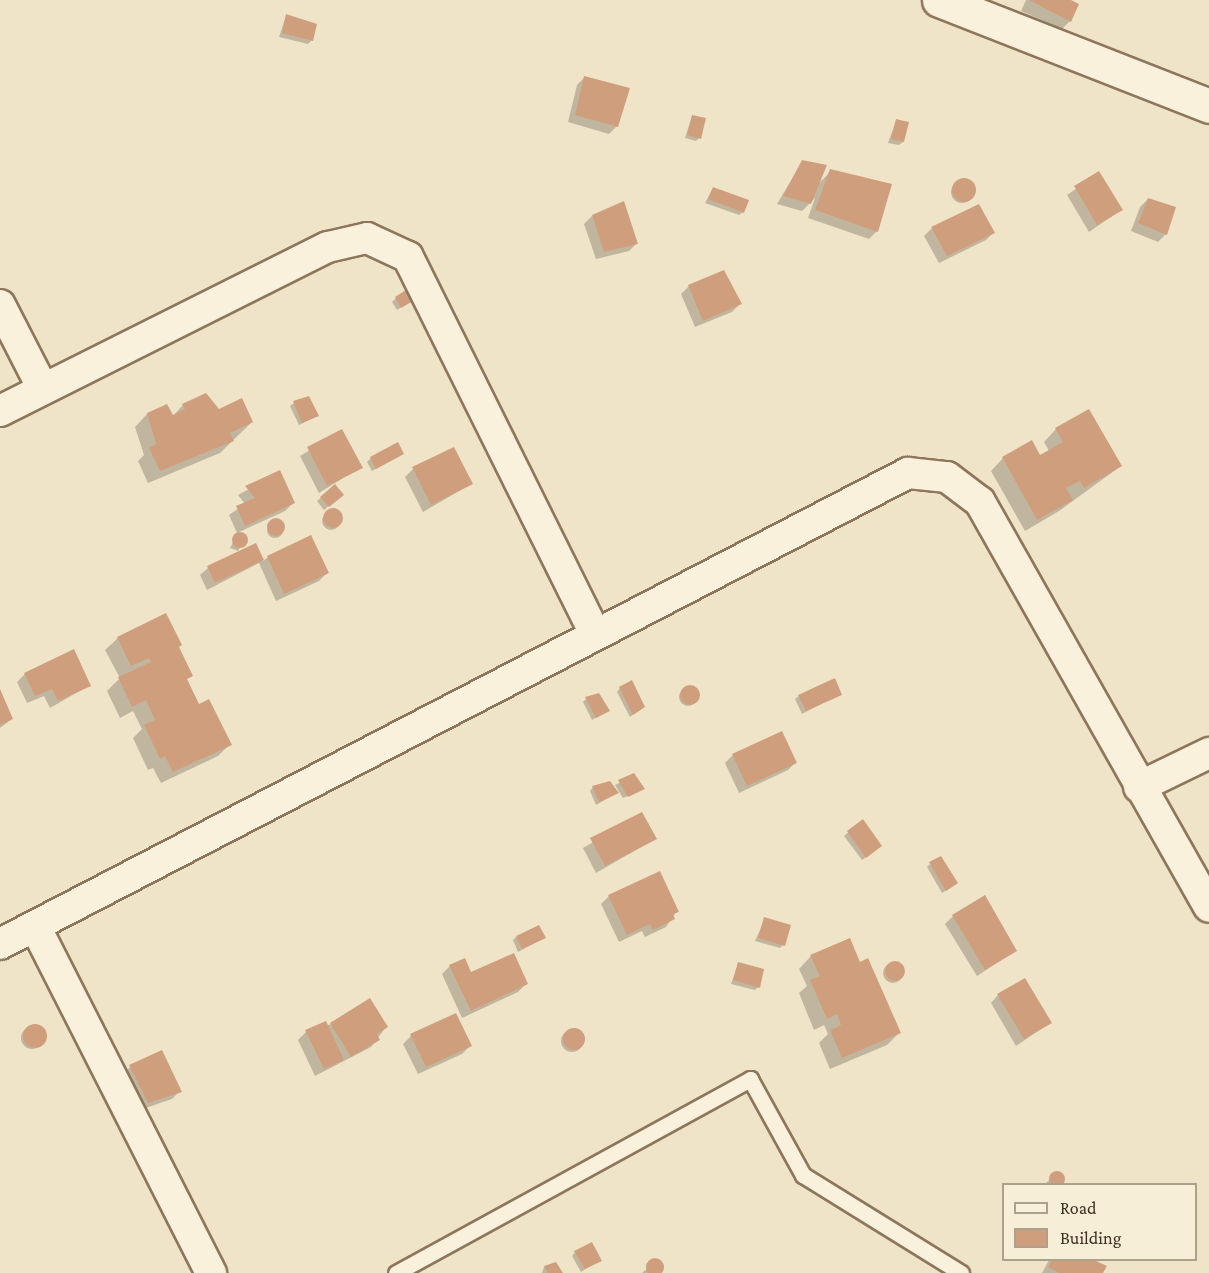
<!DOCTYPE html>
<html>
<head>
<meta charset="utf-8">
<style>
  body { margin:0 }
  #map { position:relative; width:1209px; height:1273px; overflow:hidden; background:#f0e4c8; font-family:"Crimson Pro",serif }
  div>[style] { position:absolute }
  .shadow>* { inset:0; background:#0003 }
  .round { border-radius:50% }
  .building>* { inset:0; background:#cf9f7d }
  .roads { filter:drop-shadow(2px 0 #8d765c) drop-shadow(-2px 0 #8d765c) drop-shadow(0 2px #8d765c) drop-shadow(0 -2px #8d765c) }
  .lane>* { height:15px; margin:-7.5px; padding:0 7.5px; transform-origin:7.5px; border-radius:7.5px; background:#faf1dc }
  .street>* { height:30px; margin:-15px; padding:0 15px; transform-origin:15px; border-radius:15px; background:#faf1dc }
  .secondary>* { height:33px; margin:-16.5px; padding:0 16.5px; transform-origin:16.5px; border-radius:16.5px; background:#faf1dc }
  span { translate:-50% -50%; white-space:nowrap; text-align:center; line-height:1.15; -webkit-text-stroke:4.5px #f7eed8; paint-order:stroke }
  .legend { position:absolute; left:1002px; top:1183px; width:195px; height:78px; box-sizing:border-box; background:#f7eed8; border:2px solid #ada18e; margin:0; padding:8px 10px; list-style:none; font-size:18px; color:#3d2e20 }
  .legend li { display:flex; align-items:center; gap:12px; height:30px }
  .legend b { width:30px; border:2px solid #ada18e }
</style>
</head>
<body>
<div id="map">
  <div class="shadow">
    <i style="clip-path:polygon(1026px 0,1067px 0,1070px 21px,1062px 29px,1021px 11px)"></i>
    <i style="clip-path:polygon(286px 16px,312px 40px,308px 44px,279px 37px)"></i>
    <i style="clip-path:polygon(585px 77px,617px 126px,609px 134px,568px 122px,577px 85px)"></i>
    <i style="clip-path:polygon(692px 116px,699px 138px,696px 141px,685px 138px)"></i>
    <i style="clip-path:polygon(896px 121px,903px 142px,899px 145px,888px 143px)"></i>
    <i style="clip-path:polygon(802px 162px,819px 183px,831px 171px,877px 231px,869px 239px,808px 218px,815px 198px,802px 211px,777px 204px)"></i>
    <i style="clip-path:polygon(1099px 173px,1121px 210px,1089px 232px,1067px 195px)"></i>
    <i class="round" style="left:951px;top:181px;width:22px;height:22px"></i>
    <i style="clip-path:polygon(713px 188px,743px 212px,739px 215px,705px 203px)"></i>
    <i style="clip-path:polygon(1148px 199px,1166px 234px,1158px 242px,1131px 231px,1140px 207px)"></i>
    <i style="clip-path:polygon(978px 206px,994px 232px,986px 240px,939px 263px,924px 236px,931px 229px)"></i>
    <i style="clip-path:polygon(592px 216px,637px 243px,629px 251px,596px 259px,584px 224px)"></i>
    <i style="clip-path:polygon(689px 286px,740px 304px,732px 312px,695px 327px,681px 294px)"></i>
    <i style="clip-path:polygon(396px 298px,411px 301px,397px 310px,392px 302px)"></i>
    <i style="clip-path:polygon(294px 403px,317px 416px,299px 425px,290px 406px)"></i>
    <i style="clip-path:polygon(183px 405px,218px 411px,252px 422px,220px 453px,148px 483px,138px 461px,144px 455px,135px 427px,147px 414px,172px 417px)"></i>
    <i style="clip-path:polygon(1056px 429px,1121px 466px,1059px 511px,1025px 531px,991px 471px,1003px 458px,1031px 442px,1039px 457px,1049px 451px,1044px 442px)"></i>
    <i style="clip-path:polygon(341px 431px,361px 467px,319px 493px,300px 456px)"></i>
    <i style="clip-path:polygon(403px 454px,372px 471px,367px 462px,371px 458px)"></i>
    <i style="clip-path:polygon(413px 469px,471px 484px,423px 512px,405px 477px)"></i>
    <i style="clip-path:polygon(279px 472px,293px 503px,285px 511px,237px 533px,229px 515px,245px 504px,238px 495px)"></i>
    <i style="clip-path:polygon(335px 486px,338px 498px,324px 510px,317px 501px)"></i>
    <i class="round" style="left:322px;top:512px;width:18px;height:18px"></i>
    <i class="round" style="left:267px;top:522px;width:16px;height:16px"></i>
    <i style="clip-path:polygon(237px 535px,246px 538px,238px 551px,230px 548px)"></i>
    <i style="clip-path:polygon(256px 545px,263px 561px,268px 557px,327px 573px,319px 581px,276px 601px,259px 563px,207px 590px,200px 575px,208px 568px)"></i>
    <i style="clip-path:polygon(118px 638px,177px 648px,191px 675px,186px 680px,198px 706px,230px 744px,218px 756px,161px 783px,153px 768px,148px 770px,133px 738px,142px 729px,133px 711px,120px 718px,107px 691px,120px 678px,105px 650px)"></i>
    <i style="clip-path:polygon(25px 674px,90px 685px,50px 708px,44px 696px,27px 703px,17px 682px)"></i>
    <i class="round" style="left:679px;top:688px;width:18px;height:18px"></i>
    <i style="clip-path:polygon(620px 688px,643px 707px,630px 717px,617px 692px)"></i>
    <i style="clip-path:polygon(840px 694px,802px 714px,795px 699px,799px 696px)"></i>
    <i style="clip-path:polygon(0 695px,12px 719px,0 728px)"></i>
    <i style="clip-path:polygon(586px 699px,608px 711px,592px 720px,583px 702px)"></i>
    <i style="clip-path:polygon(733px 755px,796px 762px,788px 770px,739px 793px,725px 763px)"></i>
    <i style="clip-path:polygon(634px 775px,643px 789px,623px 798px,615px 785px)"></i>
    <i style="clip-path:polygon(593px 787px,617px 793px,596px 805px,590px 791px)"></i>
    <i style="clip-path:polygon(641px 814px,655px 839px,596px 873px,583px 848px)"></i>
    <i style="clip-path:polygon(862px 821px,877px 849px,862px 860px,844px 836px)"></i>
    <i style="clip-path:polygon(930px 864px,952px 887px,942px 893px,927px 867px)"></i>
    <i style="clip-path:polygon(609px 896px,677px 911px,666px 927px,645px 937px,642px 931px,619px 942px,601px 904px)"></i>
    <i style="clip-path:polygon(953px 916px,1015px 951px,977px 976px,945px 924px)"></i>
    <i style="clip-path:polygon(765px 919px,783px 945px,780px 948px,755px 941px)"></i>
    <i style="clip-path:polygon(516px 937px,544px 938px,518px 952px,513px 940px)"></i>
    <i style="clip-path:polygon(811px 956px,859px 963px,899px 1033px,887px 1045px,830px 1069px,819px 1043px,828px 1034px,824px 1025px,814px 1030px,799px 993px,807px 986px,799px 969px)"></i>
    <i class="round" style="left:883px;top:963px;width:20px;height:20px"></i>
    <i style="clip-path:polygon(738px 964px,758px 987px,755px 990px,731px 984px)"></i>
    <i style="clip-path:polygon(450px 966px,470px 974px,526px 984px,518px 992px,462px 1018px,442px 974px)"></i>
    <i style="clip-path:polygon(998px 995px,1050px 1023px,1016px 1046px,991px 1003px)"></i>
    <i style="clip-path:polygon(331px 1024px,386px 1027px,371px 1047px,315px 1076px,298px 1040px,306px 1032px)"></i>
    <i class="round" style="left:21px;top:1027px;width:22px;height:22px"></i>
    <i class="round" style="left:561px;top:1030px;width:22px;height:22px"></i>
    <i style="clip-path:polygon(411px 1036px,470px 1046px,462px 1054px,418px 1074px,403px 1044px)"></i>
    <i style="clip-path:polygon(130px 1067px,180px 1091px,172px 1099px,140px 1110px,122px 1075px)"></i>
    <i style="clip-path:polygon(1057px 1173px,1064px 1179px,1060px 1184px,1045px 1184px)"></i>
    <i style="clip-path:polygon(575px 1252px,600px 1260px,581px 1272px,572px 1256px)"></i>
    <i style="clip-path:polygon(1049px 1260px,1091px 1260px,1105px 1267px,1102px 1273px,1042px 1273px)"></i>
    <i style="clip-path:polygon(656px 1261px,661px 1263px,662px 1273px,642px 1273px)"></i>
    <i style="clip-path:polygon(556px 1264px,562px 1273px,542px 1273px,544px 1267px)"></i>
  </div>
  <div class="building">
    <i style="clip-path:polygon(1029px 0,1071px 0,1079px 4px,1071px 22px)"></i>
    <i style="clip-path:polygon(286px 14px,317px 24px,313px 41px,282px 33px)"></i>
    <i style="clip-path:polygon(584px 76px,630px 88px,618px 127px,575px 115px)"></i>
    <i style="clip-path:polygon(692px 115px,706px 118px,701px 139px,687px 135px)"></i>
    <i style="clip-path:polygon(896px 119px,909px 122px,904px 142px,891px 139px)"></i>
    <i style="clip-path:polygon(802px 160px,827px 165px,811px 204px,783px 196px)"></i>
    <i style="clip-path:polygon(830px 169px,892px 184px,878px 232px,815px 210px)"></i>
    <i style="clip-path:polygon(1099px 171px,1123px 210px,1097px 225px,1074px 186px)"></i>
    <i class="round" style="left:952px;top:178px;width:24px;height:24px"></i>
    <i style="clip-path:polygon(713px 187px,749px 200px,744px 213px,708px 199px)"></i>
    <i style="clip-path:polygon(1148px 198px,1176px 207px,1167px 235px,1138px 223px)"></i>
    <i style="clip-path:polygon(624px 201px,638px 244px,604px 252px,592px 215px)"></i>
    <i style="clip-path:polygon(979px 204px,995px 233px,947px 256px,931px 227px)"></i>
    <i style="clip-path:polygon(724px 270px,742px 304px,703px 321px,688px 285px)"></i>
    <i style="clip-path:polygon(406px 290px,413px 301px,401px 308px,395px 297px)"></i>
    <i style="clip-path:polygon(206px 393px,219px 409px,242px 398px,253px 422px,230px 433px,234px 441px,160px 471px,149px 448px,156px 444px,147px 413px,167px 404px,173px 415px,185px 409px,182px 404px)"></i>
    <i style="clip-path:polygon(309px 396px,319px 416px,302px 423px,293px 401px)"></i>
    <i style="clip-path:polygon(1089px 409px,1122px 466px,1084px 488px,1080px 481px,1066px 488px,1073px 500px,1037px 520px,1002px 457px,1032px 440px,1040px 455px,1063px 442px,1055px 428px)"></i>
    <i style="clip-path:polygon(342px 429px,363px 468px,327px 486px,307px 447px)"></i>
    <i style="clip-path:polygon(398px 442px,404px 454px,376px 469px,370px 457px)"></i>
    <i style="clip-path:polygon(454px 447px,473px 484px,431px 505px,412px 467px)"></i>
    <i style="clip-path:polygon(280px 470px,295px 503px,245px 526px,236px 506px,255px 498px,245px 486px)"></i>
    <i style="clip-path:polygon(335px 484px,344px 495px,329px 507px,320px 497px)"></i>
    <i class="round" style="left:323px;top:508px;width:20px;height:20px"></i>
    <i class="round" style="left:267px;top:518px;width:18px;height:18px"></i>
    <i class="round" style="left:232px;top:532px;width:16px;height:16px"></i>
    <i style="clip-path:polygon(311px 535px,329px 573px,284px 594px,267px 556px)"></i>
    <i style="clip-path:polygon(256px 543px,264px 560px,215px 583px,207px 566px)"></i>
    <i style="clip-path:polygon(166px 613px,182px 645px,179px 647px,193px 676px,187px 679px,199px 704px,209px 699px,232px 745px,173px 772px,165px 756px,160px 759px,144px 725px,155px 720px,146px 700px,132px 707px,118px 677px,151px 662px,149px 658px,131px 666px,117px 637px)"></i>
    <i style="clip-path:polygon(74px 649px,91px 686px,58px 701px,52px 689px,35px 696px,24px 673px)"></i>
    <i style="clip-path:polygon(835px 678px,842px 695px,806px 711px,798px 695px)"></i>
    <i style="clip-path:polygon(632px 680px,645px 707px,633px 715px,619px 687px)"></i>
    <i class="round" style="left:680px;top:685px;width:20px;height:20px"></i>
    <i style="clip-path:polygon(0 689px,13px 719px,0 725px)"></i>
    <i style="clip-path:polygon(599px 693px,610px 711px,596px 718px,585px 697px)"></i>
    <i style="clip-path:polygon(782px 731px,797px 763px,747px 786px,732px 754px)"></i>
    <i style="clip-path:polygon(634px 773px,645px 789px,628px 797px,618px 780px)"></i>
    <i style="clip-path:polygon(610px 781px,619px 793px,599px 802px,592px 786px)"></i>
    <i style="clip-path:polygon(642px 812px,657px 839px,605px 866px,590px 838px)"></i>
    <i style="clip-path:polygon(863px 819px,882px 846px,866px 858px,847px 831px)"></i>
    <i style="clip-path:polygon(941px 856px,958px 883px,946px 891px,929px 862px)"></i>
    <i style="clip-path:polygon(660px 871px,679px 912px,673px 914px,675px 919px,653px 930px,650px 924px,627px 935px,608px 895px)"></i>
    <i style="clip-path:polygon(985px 895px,1017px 951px,985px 970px,952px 915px)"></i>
    <i style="clip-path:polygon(764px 917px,791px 925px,785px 946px,758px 938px)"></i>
    <i style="clip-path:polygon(539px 925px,546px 938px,522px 949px,516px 936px)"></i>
    <i style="clip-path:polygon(850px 938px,860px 962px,868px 958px,901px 1033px,842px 1058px,830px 1030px,841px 1025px,837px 1014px,827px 1019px,810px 980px,820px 976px,810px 955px)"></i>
    <i style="clip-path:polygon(514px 953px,528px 984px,471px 1011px,449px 965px,465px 958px,471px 972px)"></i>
    <i class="round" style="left:885px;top:961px;width:20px;height:20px"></i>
    <i style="clip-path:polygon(738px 962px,764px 969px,760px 988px,733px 980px)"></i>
    <i style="clip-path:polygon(1025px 978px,1052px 1023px,1024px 1039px,997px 994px)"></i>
    <i style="clip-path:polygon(370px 998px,388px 1027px,377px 1034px,380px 1040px,351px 1057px,330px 1023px)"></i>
    <i style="clip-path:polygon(456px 1013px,472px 1046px,426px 1067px,410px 1034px)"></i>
    <i style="clip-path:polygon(326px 1021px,344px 1060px,324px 1069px,305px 1030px)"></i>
    <i class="round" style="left:23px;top:1024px;width:24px;height:24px"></i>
    <i class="round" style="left:563px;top:1028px;width:22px;height:22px"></i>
    <i style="clip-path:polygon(162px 1050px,182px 1092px,148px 1103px,129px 1065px)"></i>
    <i class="round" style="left:1049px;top:1171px;width:16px;height:16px"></i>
    <i style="clip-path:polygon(592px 1242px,602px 1261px,585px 1269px,574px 1251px)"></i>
    <i class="round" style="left:646px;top:1258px;width:18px;height:18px"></i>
    <i style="clip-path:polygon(1052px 1260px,1094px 1260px,1107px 1266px,1103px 1273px,1059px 1273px,1048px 1267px)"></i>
    <i style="clip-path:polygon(556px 1262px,563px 1273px,548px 1273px,544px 1266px)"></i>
  </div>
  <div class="roads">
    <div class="lane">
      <i style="left:396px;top:1273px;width:404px;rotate:-28.7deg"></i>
      <i style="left:750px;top:1079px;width:110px;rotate:61.1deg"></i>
      <i style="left:803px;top:1175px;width:186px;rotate:31.8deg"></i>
    </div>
    <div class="street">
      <i style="left:0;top:305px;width:94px;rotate:62.9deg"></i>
      <i style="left:0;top:411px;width:367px;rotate:-26.6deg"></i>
      <i style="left:328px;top:247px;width:40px;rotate:-13deg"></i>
      <i style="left:367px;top:238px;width:45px;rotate:24.9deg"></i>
      <i style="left:408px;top:257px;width:421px;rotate:63.6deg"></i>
      <i style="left:1139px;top:787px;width:78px;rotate:-25.9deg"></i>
      <i style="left:36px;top:928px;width:387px;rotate:63.1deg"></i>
      <i style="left:0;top:944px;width:1023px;rotate:-27.42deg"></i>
      <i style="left:908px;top:473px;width:39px;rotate:6deg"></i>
      <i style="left:947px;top:477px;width:41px;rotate:37.1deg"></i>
      <i style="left:980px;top:502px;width:465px;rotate:60.5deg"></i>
    </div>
    <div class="secondary">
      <i style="left:939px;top:0;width:290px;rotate:21.4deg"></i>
    </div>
  </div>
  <ul class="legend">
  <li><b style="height:8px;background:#faf1dc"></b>Road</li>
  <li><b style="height:16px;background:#cf9f7d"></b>Building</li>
  </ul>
</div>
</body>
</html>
